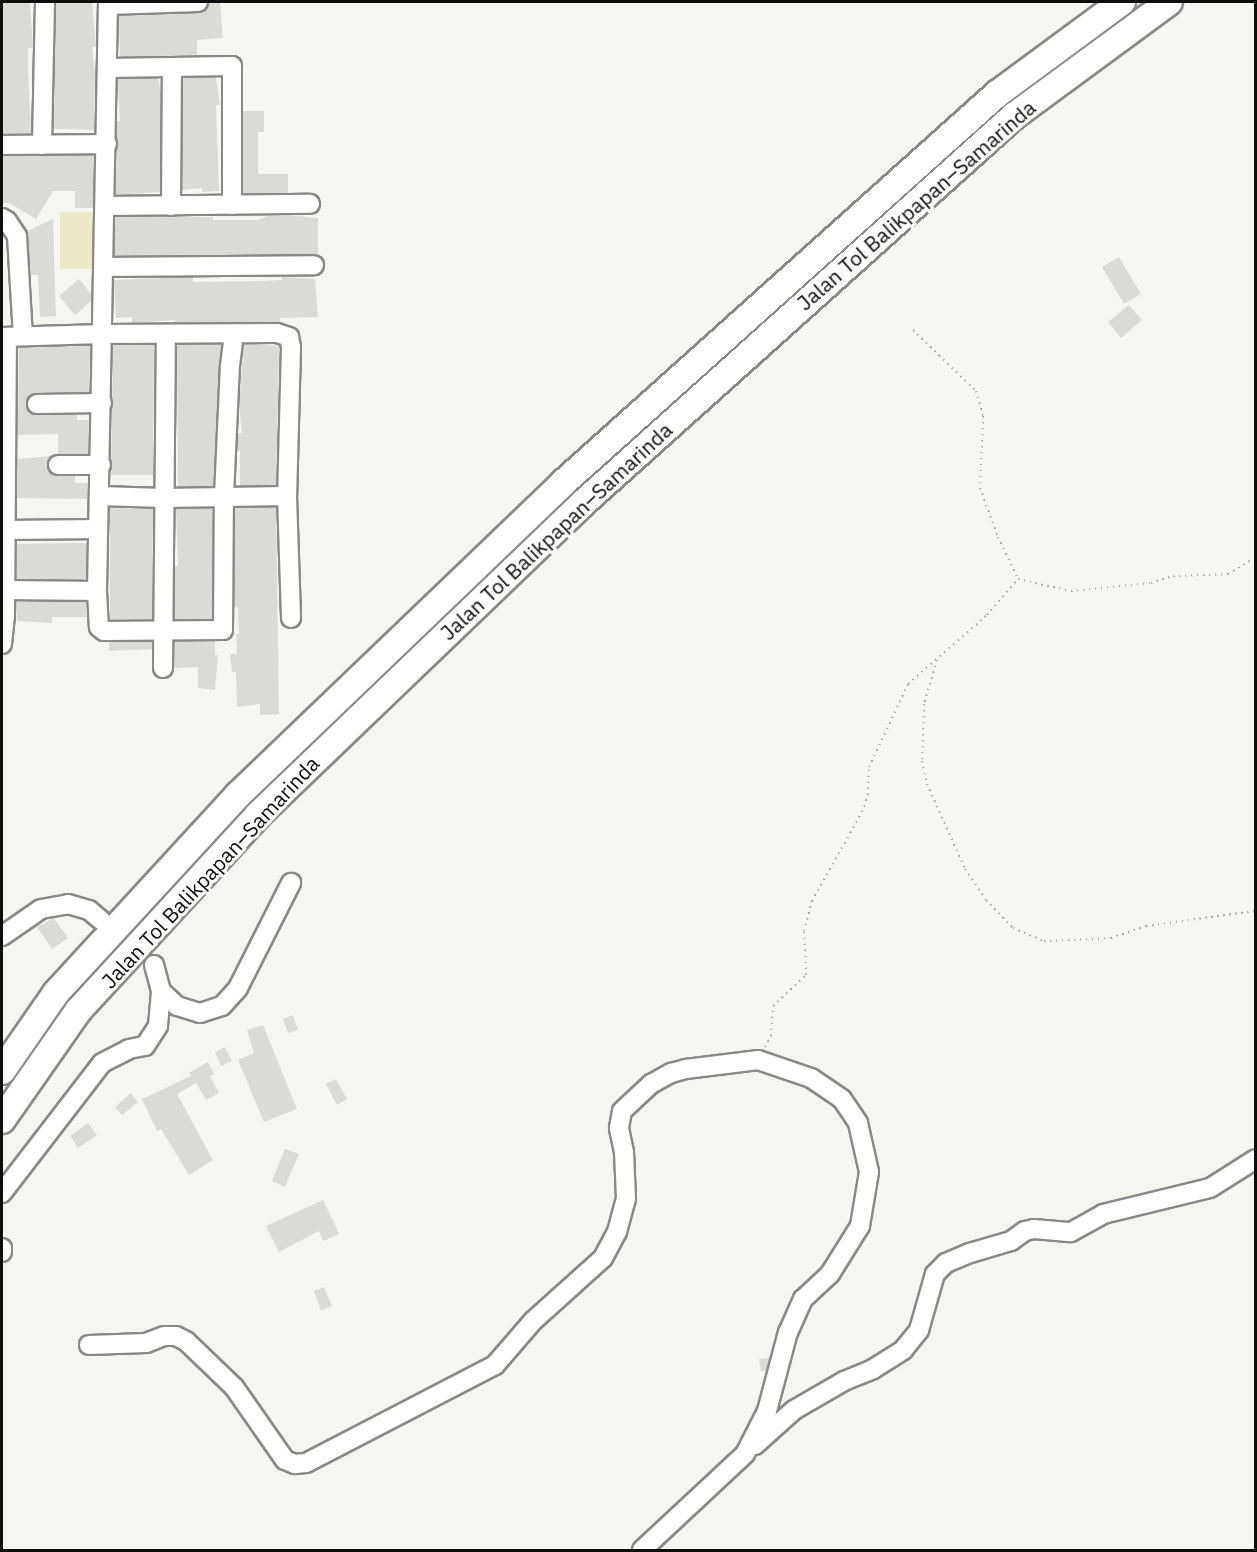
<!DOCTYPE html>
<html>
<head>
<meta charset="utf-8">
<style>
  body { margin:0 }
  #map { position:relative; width:1257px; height:1552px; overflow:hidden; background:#f6f6f0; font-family:"IBM Plex Sans",sans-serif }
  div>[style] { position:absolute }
  .green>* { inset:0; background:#eceac6 }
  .building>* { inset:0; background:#dbdad5 }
  .path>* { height:2px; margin-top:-1px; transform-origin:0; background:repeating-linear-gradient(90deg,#ababa6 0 1.5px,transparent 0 6px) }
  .roads { filter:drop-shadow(2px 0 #8a8984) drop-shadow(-2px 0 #8a8984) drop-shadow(0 2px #8a8984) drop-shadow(0 -2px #8a8984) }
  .minor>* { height:18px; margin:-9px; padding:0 9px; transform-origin:9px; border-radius:9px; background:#fff }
  .highway>* { height:26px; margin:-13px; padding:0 13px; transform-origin:13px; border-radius:13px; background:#fff }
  span { translate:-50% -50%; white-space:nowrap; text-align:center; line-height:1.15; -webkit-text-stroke:6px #fffffe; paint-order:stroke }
  .street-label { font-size:21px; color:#0d0d0b }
  .frame { position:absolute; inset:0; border:3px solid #0d0d0b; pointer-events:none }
</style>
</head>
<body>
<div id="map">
  <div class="green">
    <i style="clip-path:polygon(60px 212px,96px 212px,96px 269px,60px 269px)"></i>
  </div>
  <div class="building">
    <i style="clip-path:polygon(2px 2px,30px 2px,33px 48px,28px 48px,28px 69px,31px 133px,2px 134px)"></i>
    <i style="clip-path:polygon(56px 2px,92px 2px,96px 47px,92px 47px,95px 74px,94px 130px,54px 129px)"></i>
    <i style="clip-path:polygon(209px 2px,220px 2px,223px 38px,197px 40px,197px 55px,120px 57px,119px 16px,198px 13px,204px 11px)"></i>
    <i style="clip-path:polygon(158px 78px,161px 93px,160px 192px,116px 195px,117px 121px,120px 121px,118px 79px)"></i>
    <i style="clip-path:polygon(183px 78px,216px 78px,220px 105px,216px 105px,219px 191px,202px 192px,202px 188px,182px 190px)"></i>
    <i style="clip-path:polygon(243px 111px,264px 111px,264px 132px,258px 132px,258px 174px,288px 174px,288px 193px,243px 193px)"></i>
    <i style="clip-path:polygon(94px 155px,93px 208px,75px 208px,75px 191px,53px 191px,36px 219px,9px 203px,2px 203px,3px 156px)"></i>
    <i style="clip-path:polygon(288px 215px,318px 218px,318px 255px,115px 256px,115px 217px,213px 217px,213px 220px,258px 220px,268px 216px)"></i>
    <i style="clip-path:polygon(53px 219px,56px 316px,40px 317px,38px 275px,31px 275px,27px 231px)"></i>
    <i style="clip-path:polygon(1119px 257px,1141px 294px,1124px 304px,1102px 267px)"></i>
    <i style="clip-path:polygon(193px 277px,193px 282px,261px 281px,282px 280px,282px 277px,315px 279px,318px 317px,280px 318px,280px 322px,175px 322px,175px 320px,132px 323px,132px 317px,116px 318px,114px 280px)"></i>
    <i style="clip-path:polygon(79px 279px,91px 294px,91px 301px,75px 315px,59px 296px)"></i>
    <i style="clip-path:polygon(1129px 305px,1142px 320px,1121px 338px,1108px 322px)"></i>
    <i style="clip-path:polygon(244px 344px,279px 346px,276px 485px,240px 486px,240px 451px,237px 451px,238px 433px,242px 433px,239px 406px)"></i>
    <i style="clip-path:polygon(113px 345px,154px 345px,153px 475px,111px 475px)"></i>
    <i style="clip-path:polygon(177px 345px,221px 345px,213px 486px,178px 487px)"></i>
    <i style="clip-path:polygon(90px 346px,89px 392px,36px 393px,31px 395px,26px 404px,32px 414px,77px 415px,77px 420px,89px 420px,88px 454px,58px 454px,58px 434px,18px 435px,19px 348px)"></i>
    <i style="clip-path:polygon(51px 456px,47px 464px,49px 471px,57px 476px,75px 476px,75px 483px,88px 483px,87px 499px,17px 498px,17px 459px)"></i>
    <i style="clip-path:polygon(276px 507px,279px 714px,260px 715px,260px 704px,237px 707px,236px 672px,232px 672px,230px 654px,237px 654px,236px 634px,239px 634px,238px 607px,234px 607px,235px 508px)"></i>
    <i style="clip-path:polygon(110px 508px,153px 509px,152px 619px,110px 620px)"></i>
    <i style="clip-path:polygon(213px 508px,212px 619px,175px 619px,175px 566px,178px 566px,176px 509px)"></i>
    <i style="clip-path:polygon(82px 543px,87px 543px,86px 580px,17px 579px,17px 544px)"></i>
    <i style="clip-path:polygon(16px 601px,86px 602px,87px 617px,52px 617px,52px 623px,17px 621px)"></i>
    <i style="clip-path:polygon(215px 641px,215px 655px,218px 655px,215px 690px,198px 688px,198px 667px,174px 668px,174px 642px)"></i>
    <i style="clip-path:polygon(109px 642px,152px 642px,152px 649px,109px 651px)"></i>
    <i style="clip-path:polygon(54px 918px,68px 938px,52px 949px,37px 927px)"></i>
    <i style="clip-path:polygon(293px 1015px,298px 1030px,288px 1033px,283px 1019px)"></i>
    <i style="clip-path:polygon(263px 1025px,297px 1109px,264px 1122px,238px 1060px,254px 1053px,247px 1030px)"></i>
    <i style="clip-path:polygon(225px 1047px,232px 1061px,221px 1066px,215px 1052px)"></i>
    <i style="clip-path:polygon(208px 1062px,214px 1074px,210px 1076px,219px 1093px,206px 1100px,196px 1083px,177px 1094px,213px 1160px,189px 1175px,161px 1129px,157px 1131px,142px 1099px,191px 1076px,189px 1073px)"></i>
    <i style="clip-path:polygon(336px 1079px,347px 1099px,337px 1105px,326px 1084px)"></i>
    <i style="clip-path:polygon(131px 1093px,138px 1102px,122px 1115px,115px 1107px)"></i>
    <i style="clip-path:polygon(88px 1123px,97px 1135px,78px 1148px,70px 1136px)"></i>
    <i style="clip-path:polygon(285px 1149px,299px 1154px,285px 1187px,272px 1181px)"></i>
    <i style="clip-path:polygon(323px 1200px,339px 1234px,323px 1241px,319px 1231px,279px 1252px,266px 1226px)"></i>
    <i style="clip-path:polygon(324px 1287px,332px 1306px,321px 1311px,314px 1291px)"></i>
    <i style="clip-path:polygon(770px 1358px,766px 1371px,761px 1371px,759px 1359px)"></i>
  </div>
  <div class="path">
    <i style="left:913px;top:330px;width:88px;rotate:44.1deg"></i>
    <i style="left:976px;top:391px;width:26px;rotate:74deg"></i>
    <i style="left:983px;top:416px;width:72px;rotate:92.4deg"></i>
    <i style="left:980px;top:488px;width:52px;rotate:69.8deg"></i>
    <i style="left:998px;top:537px;width:47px;rotate:64.5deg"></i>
    <i style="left:937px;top:660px;width:46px;rotate:106.5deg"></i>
    <i style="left:924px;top:704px;width:57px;rotate:92deg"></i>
    <i style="left:922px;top:761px;width:24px;rotate:78deg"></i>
    <i style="left:927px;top:784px;width:93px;rotate:65.9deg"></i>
    <i style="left:965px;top:869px;width:37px;rotate:56deg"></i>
    <i style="left:986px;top:900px;width:39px;rotate:46deg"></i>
    <i style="left:1013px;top:928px;width:34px;rotate:23deg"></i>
    <i style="left:1044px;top:941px;width:67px;rotate:-2.6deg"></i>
    <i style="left:1111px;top:938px;width:37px;rotate:-19deg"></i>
    <i style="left:1146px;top:926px;width:109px;rotate:-7.9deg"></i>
    <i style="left:765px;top:1047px;width:13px;rotate:-61deg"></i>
    <i style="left:771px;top:1036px;width:30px;rotate:-86deg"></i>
    <i style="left:773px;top:1006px;width:45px;rotate:-43.2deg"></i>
    <i style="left:806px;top:975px;width:44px;rotate:-92.6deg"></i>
    <i style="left:804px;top:931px;width:31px;rotate:-75deg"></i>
    <i style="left:812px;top:901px;width:102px;rotate:-60.7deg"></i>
    <i style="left:862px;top:812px;width:18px;rotate:-71deg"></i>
    <i style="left:868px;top:795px;width:28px;rotate:-88deg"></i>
    <i style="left:869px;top:767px;width:92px;rotate:-64.8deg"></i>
    <i style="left:908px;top:684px;width:105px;rotate:-41.1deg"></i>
    <i style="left:987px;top:615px;width:48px;rotate:-49.3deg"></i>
    <i style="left:1018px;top:579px;width:54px;rotate:12.8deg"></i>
    <i style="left:1071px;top:591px;width:80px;rotate:-5.7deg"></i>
    <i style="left:1151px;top:583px;width:23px;rotate:-18deg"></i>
    <i style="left:1173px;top:576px;width:55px;rotate:-2.1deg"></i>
    <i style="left:1228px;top:574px;width:33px;rotate:-31deg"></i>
  </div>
  <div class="roads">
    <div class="minor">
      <i style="left:108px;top:2px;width:589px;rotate:91.07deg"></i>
      <i style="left:97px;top:591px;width:36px;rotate:87deg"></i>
      <i style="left:99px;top:627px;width:6px;rotate:39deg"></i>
      <i style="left:104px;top:631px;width:119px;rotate:-0.5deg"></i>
      <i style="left:223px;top:630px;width:134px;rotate:-89.6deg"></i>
      <i style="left:224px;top:496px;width:130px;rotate:-87.4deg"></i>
      <i style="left:230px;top:366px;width:32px;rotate:-83deg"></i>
      <i style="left:108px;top:5px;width:90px;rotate:-1.9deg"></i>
      <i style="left:108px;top:68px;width:124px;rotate:-0.9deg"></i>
      <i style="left:232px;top:66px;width:139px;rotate:90deg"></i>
      <i style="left:2px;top:145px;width:105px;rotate:-0.5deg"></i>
      <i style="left:42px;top:145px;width:143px;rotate:-88.8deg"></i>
      <i style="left:105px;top:206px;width:205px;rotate:-0.6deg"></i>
      <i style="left:171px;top:206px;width:139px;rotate:-89.6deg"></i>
      <i style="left:2px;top:218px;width:6px;rotate:31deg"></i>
      <i style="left:7px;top:221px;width:18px;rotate:56deg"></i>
      <i style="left:17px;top:236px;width:100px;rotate:86.6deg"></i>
      <i style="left:104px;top:267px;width:210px;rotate:-0.5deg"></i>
      <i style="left:2px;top:337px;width:101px;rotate:-1.7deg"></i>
      <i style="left:103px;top:334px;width:174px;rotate:-0.3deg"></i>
      <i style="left:277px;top:333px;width:13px;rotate:18deg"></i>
      <i style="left:289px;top:337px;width:10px;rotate:79deg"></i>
      <i style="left:291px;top:347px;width:149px;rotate:91.5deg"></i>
      <i style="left:287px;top:496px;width:122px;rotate:88.1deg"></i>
      <i style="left:37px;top:404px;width:65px;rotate:-0.9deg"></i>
      <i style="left:58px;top:465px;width:43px"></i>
      <i style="left:100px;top:496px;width:64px;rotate:1.8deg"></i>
      <i style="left:164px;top:498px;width:123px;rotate:-0.9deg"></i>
      <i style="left:6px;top:530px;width:92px;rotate:-0.6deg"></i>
      <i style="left:6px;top:590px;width:91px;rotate:0.6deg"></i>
      <i style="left:2px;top:644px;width:28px;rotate:-84deg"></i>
      <i style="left:5px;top:616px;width:279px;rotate:-89.6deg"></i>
      <i style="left:163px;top:668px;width:333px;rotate:-89.5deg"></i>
      <i style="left:2px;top:936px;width:47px;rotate:-34.7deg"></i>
      <i style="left:41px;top:909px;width:27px;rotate:-10deg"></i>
      <i style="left:68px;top:904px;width:22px;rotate:16deg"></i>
      <i style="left:89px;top:910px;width:16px;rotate:40deg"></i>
      <i style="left:161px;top:991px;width:22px;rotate:43deg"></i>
      <i style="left:177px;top:1006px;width:24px;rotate:17deg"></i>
      <i style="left:200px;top:1013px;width:23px;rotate:-18deg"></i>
      <i style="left:222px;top:1006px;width:24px;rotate:-48deg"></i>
      <i style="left:238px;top:988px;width:118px;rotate:-63.2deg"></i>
      <i style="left:2px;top:1193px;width:164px;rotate:-52.4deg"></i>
      <i style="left:102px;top:1063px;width:30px;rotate:-27deg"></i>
      <i style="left:129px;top:1049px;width:16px;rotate:-11deg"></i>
      <i style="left:145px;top:1046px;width:24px;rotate:-57deg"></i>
      <i style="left:158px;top:1026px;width:35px;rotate:-85deg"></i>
      <i style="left:161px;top:991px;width:27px;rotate:-105deg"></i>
      <i style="left:2px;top:1248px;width:4px;rotate:90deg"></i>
      <i style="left:89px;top:1345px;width:57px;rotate:-2deg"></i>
      <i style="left:146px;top:1343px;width:19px;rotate:-21deg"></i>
      <i style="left:164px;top:1336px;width:12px"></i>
      <i style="left:176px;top:1336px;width:11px;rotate:27deg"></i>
      <i style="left:186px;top:1341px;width:66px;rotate:43.8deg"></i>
      <i style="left:234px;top:1387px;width:89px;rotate:55.1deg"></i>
      <i style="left:285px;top:1460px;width:11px;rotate:22deg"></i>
      <i style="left:295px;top:1464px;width:11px;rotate:-5deg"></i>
      <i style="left:306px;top:1463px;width:213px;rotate:-27.4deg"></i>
      <i style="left:495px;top:1365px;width:58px;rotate:-49.2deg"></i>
      <i style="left:533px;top:1321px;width:94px;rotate:-42deg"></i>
      <i style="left:603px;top:1258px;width:30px;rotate:-62deg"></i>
      <i style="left:617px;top:1232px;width:34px;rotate:-75deg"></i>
      <i style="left:626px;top:1199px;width:47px;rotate:-92.4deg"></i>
      <i style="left:624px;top:1152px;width:25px;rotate:-102deg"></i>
      <i style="left:619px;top:1128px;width:17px;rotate:-80deg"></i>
      <i style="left:622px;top:1111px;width:40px;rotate:-43deg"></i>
      <i style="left:651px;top:1084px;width:23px;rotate:-29deg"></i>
      <i style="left:671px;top:1073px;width:16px;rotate:-15deg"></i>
      <i style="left:686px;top:1069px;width:73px;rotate:-7.1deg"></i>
      <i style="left:758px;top:1060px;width:56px;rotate:18.8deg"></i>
      <i style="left:811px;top:1078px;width:37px;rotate:34deg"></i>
      <i style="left:842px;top:1099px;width:29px;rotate:56deg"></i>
      <i style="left:858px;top:1123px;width:50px;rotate:77.3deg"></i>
      <i style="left:869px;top:1172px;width:55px;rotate:99.5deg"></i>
      <i style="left:860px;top:1226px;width:57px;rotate:122deg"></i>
      <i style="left:830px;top:1274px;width:37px;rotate:137deg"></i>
      <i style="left:803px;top:1299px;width:36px;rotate:114deg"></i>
      <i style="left:788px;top:1332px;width:82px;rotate:104.9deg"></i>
      <i style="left:767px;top:1411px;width:48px;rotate:117.1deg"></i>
      <i style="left:745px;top:1454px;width:141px;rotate:137deg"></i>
      <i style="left:755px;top:1445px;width:52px;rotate:-41.9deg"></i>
      <i style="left:794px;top:1410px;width:58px;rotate:-30.1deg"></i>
      <i style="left:844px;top:1381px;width:31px;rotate:-22deg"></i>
      <i style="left:873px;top:1369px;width:36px;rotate:-32deg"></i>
      <i style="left:903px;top:1350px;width:26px;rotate:-51deg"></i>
      <i style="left:919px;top:1330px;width:58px;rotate:-74.1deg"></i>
      <i style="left:935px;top:1274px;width:16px;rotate:-45deg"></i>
      <i style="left:946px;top:1263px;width:26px;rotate:-23deg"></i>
      <i style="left:970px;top:1253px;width:43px;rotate:-16.3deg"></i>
      <i style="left:1011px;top:1241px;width:17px;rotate:-36deg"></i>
      <i style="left:1025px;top:1231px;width:9px;rotate:-13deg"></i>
      <i style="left:1034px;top:1229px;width:37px;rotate:5deg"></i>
      <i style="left:1071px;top:1232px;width:37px;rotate:-29deg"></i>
      <i style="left:1103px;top:1214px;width:110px;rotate:-13.7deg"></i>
      <i style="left:1210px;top:1188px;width:54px;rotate:-32.2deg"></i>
    </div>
    <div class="highway">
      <i style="left:2px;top:1071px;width:95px;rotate:-55.3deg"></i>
      <i style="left:56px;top:993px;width:269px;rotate:-47.4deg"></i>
      <i style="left:238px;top:795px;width:451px;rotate:-43.8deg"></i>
      <i style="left:563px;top:483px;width:583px;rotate:-41.87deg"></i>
      <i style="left:997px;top:94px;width:155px;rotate:-36.4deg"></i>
      <i style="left:2px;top:1120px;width:133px;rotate:-55.1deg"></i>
      <i style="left:78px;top:1011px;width:266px;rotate:-47.4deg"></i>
      <i style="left:258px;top:815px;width:449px;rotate:-43.8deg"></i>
      <i style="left:582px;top:504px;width:581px;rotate:-41.93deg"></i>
      <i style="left:1014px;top:116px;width:192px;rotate:-36.3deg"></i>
    </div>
  </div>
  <div class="street-label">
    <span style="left:916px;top:205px;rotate:-41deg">Jalan Tol Balikpapan–Samarinda</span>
    <span style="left:556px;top:531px;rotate:-43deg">Jalan Tol Balikpapan–Samarinda</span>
    <span style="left:210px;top:872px;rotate:-47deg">Jalan Tol Balikpapan–Samarinda</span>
  </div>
  <div class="frame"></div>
</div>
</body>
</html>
